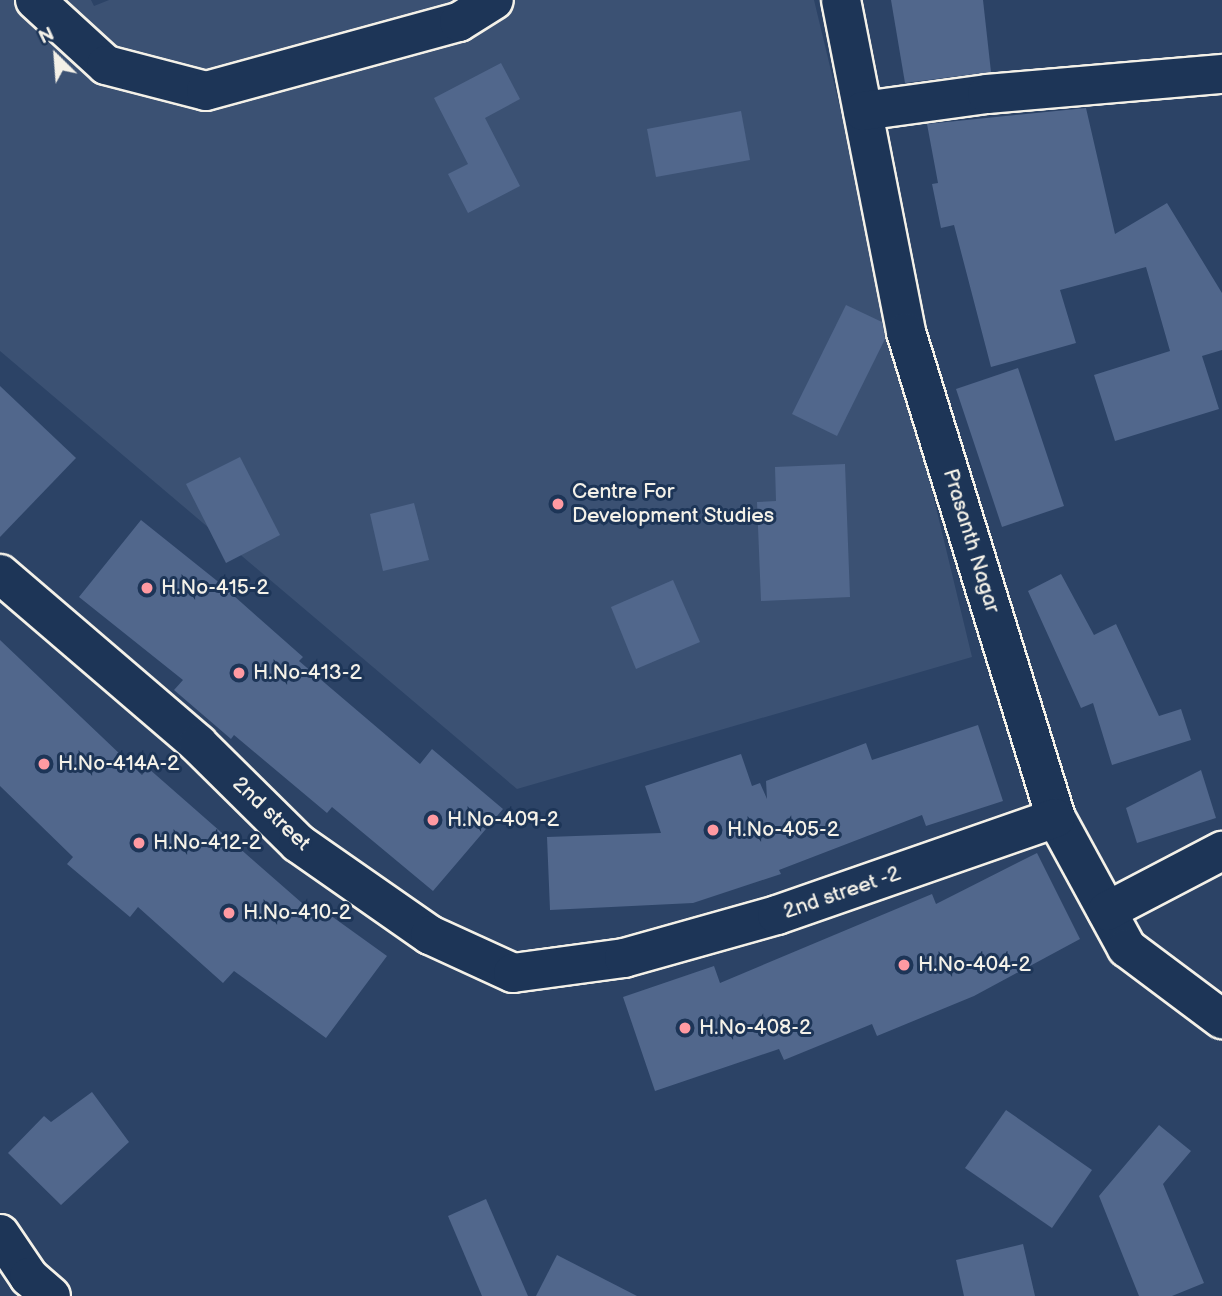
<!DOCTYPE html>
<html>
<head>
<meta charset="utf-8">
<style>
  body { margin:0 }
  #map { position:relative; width:1222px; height:1296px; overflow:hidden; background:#2c4366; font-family:"Balsamiq Sans",sans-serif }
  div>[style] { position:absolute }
  .built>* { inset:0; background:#3b5173 }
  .building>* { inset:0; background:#51678c }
  .roads { filter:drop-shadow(2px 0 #f4f1e8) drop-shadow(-2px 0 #f4f1e8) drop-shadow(0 2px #f4f1e8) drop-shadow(0 -2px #f4f1e8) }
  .minor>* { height:38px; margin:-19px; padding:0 19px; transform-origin:19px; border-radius:19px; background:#1d3557 }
  .dots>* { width:19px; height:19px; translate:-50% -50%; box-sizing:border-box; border:4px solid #1d3557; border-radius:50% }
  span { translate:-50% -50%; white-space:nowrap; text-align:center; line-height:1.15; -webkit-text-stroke:6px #1d3557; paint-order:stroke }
  .poi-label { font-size:21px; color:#f4f1e8 }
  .left { translate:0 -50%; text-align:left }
  .street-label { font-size:21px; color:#f4f1e8 }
  .north { position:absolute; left:21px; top:21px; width:70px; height:70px; -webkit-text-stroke:5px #1d3557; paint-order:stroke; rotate:335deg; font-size:19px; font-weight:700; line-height:28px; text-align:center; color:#f4f1e8 }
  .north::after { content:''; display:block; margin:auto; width:24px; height:32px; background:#f4f1e8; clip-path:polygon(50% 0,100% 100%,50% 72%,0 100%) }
</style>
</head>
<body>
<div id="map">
  <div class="built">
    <i style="clip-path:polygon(0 0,91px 0,94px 6px,109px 0,814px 0,972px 657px,517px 789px,0 351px)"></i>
  </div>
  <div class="building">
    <i style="clip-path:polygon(891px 0,983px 0,991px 72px,905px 83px)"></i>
    <i style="clip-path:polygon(501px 63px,520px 99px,485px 118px,520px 186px,468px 213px,448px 174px,468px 164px,434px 98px)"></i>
    <i style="clip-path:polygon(1086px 108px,1115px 234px,1167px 203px,1222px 293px,1222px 350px,1202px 356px,1219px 409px,1115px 441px,1094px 375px,1170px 351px,1146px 267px,1060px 290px,1076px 343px,991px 367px,954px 225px,941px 228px,932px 184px,938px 183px,927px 124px)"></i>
    <i style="clip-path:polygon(741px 111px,750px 160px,656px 177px,647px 129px)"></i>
    <i style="clip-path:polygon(846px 305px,882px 322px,885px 339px,837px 436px,792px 414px)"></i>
    <i style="clip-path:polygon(1018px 368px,1064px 506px,1002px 527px,956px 389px)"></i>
    <i style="clip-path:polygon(0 386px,76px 458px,0 537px)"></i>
    <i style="clip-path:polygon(240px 457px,280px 535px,226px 563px,186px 484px)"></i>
    <i style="clip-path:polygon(845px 464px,850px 597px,761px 601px,757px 502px,776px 501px,775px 467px)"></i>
    <i style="clip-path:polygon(414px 503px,429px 560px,383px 571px,370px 514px)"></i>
    <i style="clip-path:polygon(141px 520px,216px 580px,303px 657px,299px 661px,420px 764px,432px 749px,503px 809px,433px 891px,332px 807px,327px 813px,234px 735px,231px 739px,174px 690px,183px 680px,79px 597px)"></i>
    <i style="clip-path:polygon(1061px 574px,1094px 635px,1116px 624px,1159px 716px,1181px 709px,1191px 740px,1112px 765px,1093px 703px,1081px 708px,1028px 591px)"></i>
    <i style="clip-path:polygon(673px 580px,700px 642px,636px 669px,611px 607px)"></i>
    <i style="clip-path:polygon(0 640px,142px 775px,148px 768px,318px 917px,323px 910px,387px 956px,326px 1038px,234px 971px,223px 983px,138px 907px,130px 917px,67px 864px,73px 857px,0 786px)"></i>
    <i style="clip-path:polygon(978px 725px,1003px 801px,926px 826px,922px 815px,779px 870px,781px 874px,693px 903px,550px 910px,547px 837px,661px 833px,645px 786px,741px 754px,752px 786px,760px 783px,767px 799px,766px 781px,866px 743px,872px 760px)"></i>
    <i style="clip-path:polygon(1201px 770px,1216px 818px,1137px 843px,1126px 808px)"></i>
    <i style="clip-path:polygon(1037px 853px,1080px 939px,974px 996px,877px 1036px,872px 1024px,784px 1060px,779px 1049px,655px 1091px,623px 997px,714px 966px,720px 983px,932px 894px,936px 904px)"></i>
    <i style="clip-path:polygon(92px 1092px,129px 1142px,61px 1205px,8px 1153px,44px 1116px,51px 1122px)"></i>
    <i style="clip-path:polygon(1006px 1110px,1092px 1170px,1052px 1228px,965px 1168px)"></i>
    <i style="clip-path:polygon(1159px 1125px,1191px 1151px,1163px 1184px,1204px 1283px,1172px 1296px,1139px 1296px,1099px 1196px)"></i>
    <i style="clip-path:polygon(486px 1199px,528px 1296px,482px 1296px,448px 1216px)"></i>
    <i style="clip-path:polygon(1023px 1244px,1035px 1296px,964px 1296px,956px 1260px)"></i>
    <i style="clip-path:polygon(557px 1255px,637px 1296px,536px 1296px)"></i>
  </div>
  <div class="roads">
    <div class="minor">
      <i style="left:35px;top:0;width:96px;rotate:42.5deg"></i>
      <i style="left:106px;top:65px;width:103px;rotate:14.6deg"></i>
      <i style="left:206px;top:91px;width:262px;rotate:-15.3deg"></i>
      <i style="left:459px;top:22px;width:41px;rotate:-32.2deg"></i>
      <i style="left:841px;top:0;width:338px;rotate:78.9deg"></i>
      <i style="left:906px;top:332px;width:509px;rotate:72.85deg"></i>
      <i style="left:1056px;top:818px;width:148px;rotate:61.4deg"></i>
      <i style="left:1127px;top:948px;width:119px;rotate:36.8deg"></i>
      <i style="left:863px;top:111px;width:125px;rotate:-7.8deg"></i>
      <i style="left:987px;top:94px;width:236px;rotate:-4.9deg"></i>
      <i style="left:0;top:574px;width:261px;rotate:40.6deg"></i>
      <i style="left:198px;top:744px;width:141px;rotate:44.7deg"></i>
      <i style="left:298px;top:843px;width:161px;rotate:34.9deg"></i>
      <i style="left:430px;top:935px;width:91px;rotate:24.6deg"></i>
      <i style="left:513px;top:973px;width:112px;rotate:-7.7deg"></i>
      <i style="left:624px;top:958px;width:159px;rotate:-15.7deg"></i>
      <i style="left:777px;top:915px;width:295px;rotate:-19.2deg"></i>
      <i style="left:1107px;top:911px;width:130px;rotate:-27.6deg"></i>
      <i style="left:0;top:1234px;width:52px;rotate:56deg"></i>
      <i style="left:29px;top:1277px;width:29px;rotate:41deg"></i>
    </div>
  </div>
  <div class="dots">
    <i style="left:558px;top:504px;background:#ff9aa2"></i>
    <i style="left:147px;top:588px;background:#ff9aa2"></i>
    <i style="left:239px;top:673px;background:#ff9aa2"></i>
    <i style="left:44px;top:764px;background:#ff9aa2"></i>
    <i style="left:433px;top:820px;background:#ff9aa2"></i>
    <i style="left:713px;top:830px;background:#ff9aa2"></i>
    <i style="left:139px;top:843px;background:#ff9aa2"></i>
    <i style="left:229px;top:913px;background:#ff9aa2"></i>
    <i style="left:904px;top:965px;background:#ff9aa2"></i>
    <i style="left:685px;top:1028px;background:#ff9aa2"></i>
  </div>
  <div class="poi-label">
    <span class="left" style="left:572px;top:504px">Centre For<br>Development Studies</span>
    <span class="left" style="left:161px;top:588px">H.No-415-2</span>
    <span class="left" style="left:253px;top:673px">H.No-413-2</span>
    <span class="left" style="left:58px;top:764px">H.No-414A-2</span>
    <span class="left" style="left:447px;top:820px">H.No-409-2</span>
    <span class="left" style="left:727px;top:830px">H.No-405-2</span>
    <span class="left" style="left:153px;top:843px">H.No-412-2</span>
    <span class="left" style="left:243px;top:913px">H.No-410-2</span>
    <span class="left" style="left:918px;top:965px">H.No-404-2</span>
    <span class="left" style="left:699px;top:1028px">H.No-408-2</span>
  </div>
  <div class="street-label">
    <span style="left:971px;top:541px;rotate:73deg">Prasanth Nagar</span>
    <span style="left:271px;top:814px;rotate:43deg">2nd street</span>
    <span style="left:842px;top:893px;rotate:-19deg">2nd street -2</span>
  </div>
  <div class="north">N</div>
</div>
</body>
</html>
